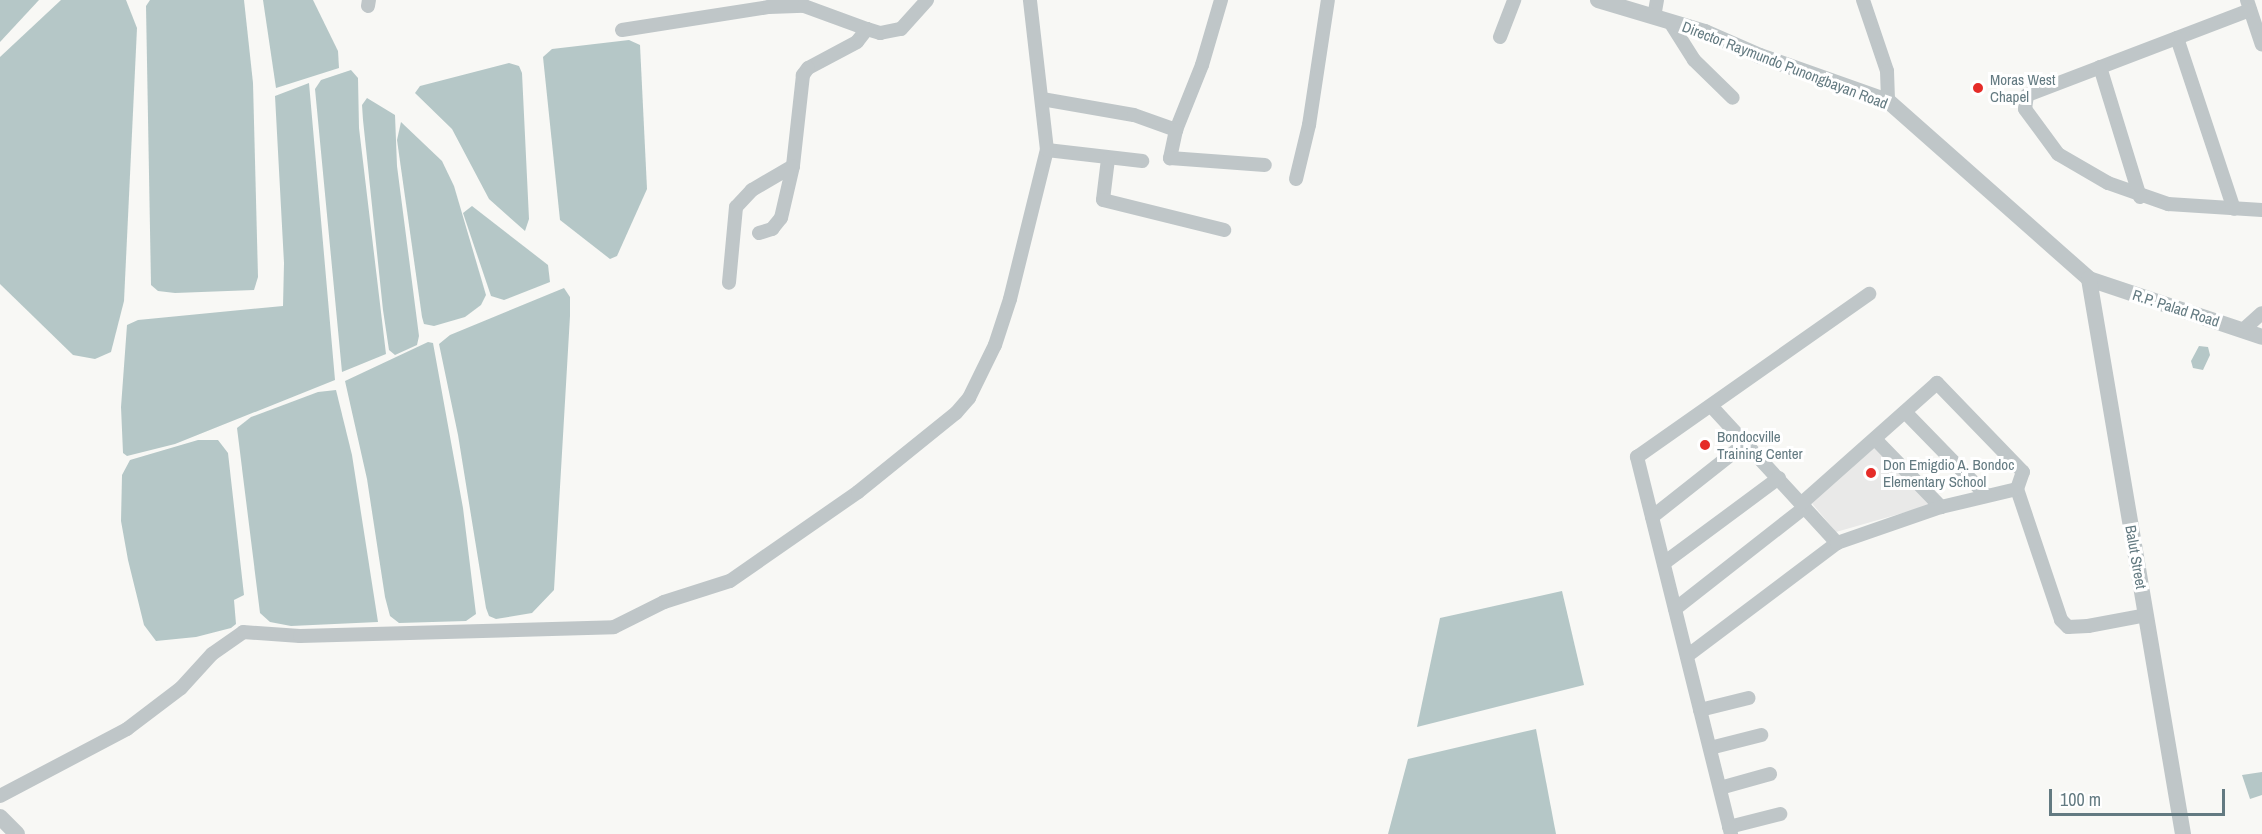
<!DOCTYPE html>
<html>
<head>
<meta charset="utf-8">
<style>
  body { margin:0 }
  #map { position:relative; width:2262px; height:834px; overflow:hidden; background:#f8f8f5; font-family:"Archivo Narrow",sans-serif }
  div>[style] { position:absolute }
  .built>* { inset:0; background:#e9e9e8 }
  .water>* { inset:0; background:#b5c7c7 }
  .minor>* { height:14px; margin:-7px; padding:0 7px; transform-origin:7px; border-radius:7px; background:#bfc6c8 }
  .tertiary>* { height:16px; margin:-8px; padding:0 8px; transform-origin:8px; border-radius:8px; background:#bfc6c8 }
  .dots>* { width:16px; height:16px; translate:-50% -50%; box-sizing:border-box; border:3px solid #fff; border-radius:50% }
  span { translate:-50% -50%; white-space:nowrap; text-align:center; line-height:1.15; -webkit-text-stroke:6px #fff; paint-order:stroke }
  .street-label { font-size:15px; color:#637a81 }
  .poi-label { font-size:15px; color:#637a81 }
  .left { translate:0 -50%; text-align:left }
  .scale { position:absolute; left:2049px; top:789px; width:176px; height:27px; box-sizing:border-box; border:3px solid #637a81; border-top:0; padding-left:8px; font-size:18px; line-height:21px; white-space:nowrap; color:#637a81; -webkit-text-stroke:4px #fff; paint-order:stroke }
</style>
</head>
<body>
<div id="map">
  <div class="built">
    <i style="clip-path:polygon(1872px 444px,1934px 504px,1836px 532px,1810px 501px)"></i>
  </div>
  <div class="water">
    <i style="clip-path:polygon(0 0,39px 0,0 42px)"></i>
    <i style="clip-path:polygon(61px 0,126px 0,137px 28px,124px 301px,111px 352px,95px 359px,73px 355px,0 284px,0 57px)"></i>
    <i style="clip-path:polygon(150px 0,244px 0,253px 83px,258px 277px,254px 290px,175px 293px,158px 291px,151px 285px,146px 6px)"></i>
    <i style="clip-path:polygon(263px 0,313px 0,338px 51px,339px 68px,276px 88px)"></i>
    <i style="clip-path:polygon(629px 40px,640px 45px,647px 189px,617px 256px,610px 259px,560px 220px,543px 57px,552px 49px)"></i>
    <i style="clip-path:polygon(509px 63px,519px 66px,522px 73px,529px 219px,525px 231px,489px 199px,452px 129px,415px 93px,420px 86px)"></i>
    <i style="clip-path:polygon(351px 70px,358px 78px,359px 128px,386px 354px,342px 372px,315px 89px,321px 80px)"></i>
    <i style="clip-path:polygon(309px 83px,335px 380px,175px 444px,127px 456px,123px 453px,121px 407px,127px 325px,138px 320px,283px 306px,284px 263px,275px 96px)"></i>
    <i style="clip-path:polygon(367px 98px,395px 115px,397px 166px,419px 336px,417px 345px,395px 355px,389px 350px,383px 310px,363px 120px,362px 105px)"></i>
    <i style="clip-path:polygon(401px 122px,442px 161px,454px 186px,486px 295px,481px 305px,465px 317px,434px 326px,424px 324px,422px 317px,397px 140px)"></i>
    <i style="clip-path:polygon(472px 206px,548px 265px,550px 282px,504px 300px,491px 296px,463px 213px)"></i>
    <i style="clip-path:polygon(564px 288px,570px 297px,570px 316px,554px 590px,532px 613px,496px 619px,489px 616px,486px 608px,458px 435px,439px 344px,450px 335px)"></i>
    <i style="clip-path:polygon(428px 342px,433px 343px,463px 508px,476px 614px,466px 621px,399px 623px,390px 616px,385px 597px,367px 479px,345px 381px)"></i>
    <i style="clip-path:polygon(2199px 346px,2208px 347px,2210px 355px,2203px 370px,2193px 368px,2191px 361px)"></i>
    <i style="clip-path:polygon(336px 390px,352px 455px,378px 622px,291px 626px,270px 622px,260px 613px,237px 428px,251px 417px,318px 392px)"></i>
    <i style="clip-path:polygon(198px 440px,218px 440px,228px 453px,244px 595px,234px 600px,236px 624px,231px 628px,196px 637px,156px 641px,144px 625px,128px 560px,121px 521px,122px 475px,130px 460px)"></i>
    <i style="clip-path:polygon(1562px 591px,1584px 685px,1417px 727px,1440px 618px)"></i>
    <i style="clip-path:polygon(1536px 729px,1556px 834px,1388px 834px,1408px 759px)"></i>
    <i style="clip-path:polygon(2262px 772px,2262px 795px,2250px 799px,2242px 775px)"></i>
  </div>
  <div class="minor">
    <i style="left:1863px;top:0;width:75px;rotate:71.3deg"></i>
    <i style="left:1887px;top:71px;width:30px;rotate:88deg"></i>
    <i style="left:2247px;top:0;width:47px;rotate:71.6deg"></i>
    <i style="left:368px;top:6px;width:6px;rotate:-81deg"></i>
    <i style="left:2250px;top:10px;width:239px;rotate:159.1deg"></i>
    <i style="left:2027px;top:95px;width:14px;rotate:98deg"></i>
    <i style="left:2025px;top:109px;width:56px;rotate:53.7deg"></i>
    <i style="left:2058px;top:154px;width:58px;rotate:30.1deg"></i>
    <i style="left:2108px;top:183px;width:64px;rotate:19.3deg"></i>
    <i style="left:2168px;top:204px;width:94px;rotate:3.7deg"></i>
    <i style="left:1654px;top:17px;width:17px;rotate:-80deg"></i>
    <i style="left:1670px;top:22px;width:45px;rotate:57.7deg"></i>
    <i style="left:1694px;top:60px;width:54px;rotate:44.3deg"></i>
    <i style="left:867px;top:29px;width:14px;rotate:17deg"></i>
    <i style="left:880px;top:33px;width:21px;rotate:-11deg"></i>
    <i style="left:901px;top:29px;width:39px;rotate:-48deg"></i>
    <i style="left:622px;top:30px;width:149px;rotate:-8.9deg"></i>
    <i style="left:769px;top:7px;width:35px;rotate:-2deg"></i>
    <i style="left:804px;top:6px;width:67px;rotate:20.1deg"></i>
    <i style="left:867px;top:29px;width:16px;rotate:128deg"></i>
    <i style="left:857px;top:42px;width:55px;rotate:152deg"></i>
    <i style="left:808px;top:68px;width:9px;rotate:126deg"></i>
    <i style="left:803px;top:75px;width:92px;rotate:96.3deg"></i>
    <i style="left:793px;top:166px;width:48px;rotate:149.7deg"></i>
    <i style="left:752px;top:190px;width:23px;rotate:133deg"></i>
    <i style="left:736px;top:207px;width:76px;rotate:95.3deg"></i>
    <i style="left:1500px;top:37px;width:40px;rotate:-69deg"></i>
    <i style="left:2177px;top:38px;width:180px;rotate:71.6deg"></i>
    <i style="left:2100px;top:67px;width:136px;rotate:72.9deg"></i>
    <i style="left:1042px;top:99px;width:93px;rotate:9.9deg"></i>
    <i style="left:1134px;top:115px;width:45px;rotate:19.7deg"></i>
    <i style="left:1176px;top:130px;width:70px;rotate:-68.2deg"></i>
    <i style="left:1202px;top:65px;width:68px;rotate:-73.7deg"></i>
    <i style="left:1176px;top:130px;width:29px;rotate:102deg"></i>
    <i style="left:1170px;top:158px;width:95px;rotate:4.2deg"></i>
    <i style="left:1047px;top:150px;width:96px;rotate:6.6deg"></i>
    <i style="left:1108px;top:159px;width:41px;rotate:97deg"></i>
    <i style="left:1103px;top:200px;width:125px;rotate:13.9deg"></i>
    <i style="left:1296px;top:179px;width:56px;rotate:-76.5deg"></i>
    <i style="left:1309px;top:125px;width:126px;rotate:-81.4deg"></i>
    <i style="left:759px;top:233px;width:14px;rotate:-17deg"></i>
    <i style="left:772px;top:229px;width:14px;rotate:-51deg"></i>
    <i style="left:781px;top:218px;width:53px;rotate:-77deg"></i>
    <i style="left:2243px;top:330px;width:25px;rotate:-42deg"></i>
    <i style="left:1712px;top:407px;width:185px;rotate:47.4deg"></i>
    <i style="left:1905px;top:412px;width:116px;rotate:45.7deg"></i>
    <i style="left:1875px;top:439px;width:95px;rotate:45.9deg"></i>
    <i style="left:2017px;top:489px;width:138px;rotate:71.4deg"></i>
    <i style="left:2061px;top:620px;width:10px;rotate:45deg"></i>
    <i style="left:2068px;top:627px;width:20px;rotate:-3deg"></i>
    <i style="left:2088px;top:626px;width:59px;rotate:-10.7deg"></i>
    <i style="left:1652px;top:517px;width:121px;rotate:-38.3deg"></i>
    <i style="left:1664px;top:563px;width:143px;rotate:-36.5deg"></i>
    <i style="left:1675px;top:609px;width:165px;rotate:-38.1deg"></i>
    <i style="left:1687px;top:656px;width:188px;rotate:-37deg"></i>
    <i style="left:1837px;top:543px;width:110px;rotate:-19.1deg"></i>
    <i style="left:1941px;top:507px;width:78px;rotate:-13.3deg"></i>
    <i style="left:2017px;top:489px;width:18px;rotate:-71deg"></i>
    <i style="left:2023px;top:472px;width:124px;rotate:-134deg"></i>
    <i style="left:1937px;top:383px;width:181px;rotate:138.4deg"></i>
    <i style="left:1700px;top:710px;width:50px;rotate:-13.8deg"></i>
    <i style="left:1710px;top:748px;width:53px;rotate:-14.3deg"></i>
    <i style="left:1720px;top:788px;width:52px;rotate:-15.6deg"></i>
    <i style="left:0;top:796px;width:144px;rotate:-27.8deg"></i>
    <i style="left:127px;top:729px;width:68px;rotate:-37.2deg"></i>
    <i style="left:181px;top:688px;width:46px;rotate:-47.6deg"></i>
    <i style="left:212px;top:654px;width:38px;rotate:-35deg"></i>
    <i style="left:243px;top:632px;width:57px;rotate:4deg"></i>
    <i style="left:300px;top:636px;width:314px;rotate:-1.6deg"></i>
    <i style="left:614px;top:627px;width:56px;rotate:-26.6deg"></i>
    <i style="left:664px;top:602px;width:69px;rotate:-17.7deg"></i>
    <i style="left:730px;top:581px;width:156px;rotate:-34.8deg"></i>
    <i style="left:858px;top:492px;width:126px;rotate:-38.9deg"></i>
    <i style="left:956px;top:413px;width:20px;rotate:-49deg"></i>
    <i style="left:969px;top:398px;width:59px;rotate:-63.9deg"></i>
    <i style="left:995px;top:345px;width:48px;rotate:-71.9deg"></i>
    <i style="left:1010px;top:299px;width:154px;rotate:-76.1deg"></i>
    <i style="left:1047px;top:150px;width:151px;rotate:-96.5deg"></i>
    <i style="left:1729px;top:827px;width:53px;rotate:-14.3deg"></i>
    <i style="left:1731px;top:834px;width:389px;rotate:-104deg"></i>
    <i style="left:1637px;top:457px;width:284px;rotate:-35.1deg"></i>
  </div>
  <div class="tertiary">
    <i style="left:1598px;top:0;width:112px;rotate:16.7deg"></i>
    <i style="left:1705px;top:32px;width:60px;rotate:23.6deg"></i>
    <i style="left:1760px;top:56px;width:136px;rotate:19.4deg"></i>
    <i style="left:1888px;top:101px;width:268px;rotate:41.5deg"></i>
    <i style="left:2089px;top:279px;width:182px;rotate:18.5deg"></i>
    <i style="left:2089px;top:279px;width:563px;rotate:80.39deg"></i>
    <i style="left:0;top:817px;width:24px;rotate:45deg"></i>
  </div>
  <div class="dots">
    <i style="left:1978px;top:88px;background:#e52c28"></i>
    <i style="left:1705px;top:445px;background:#e52c28"></i>
    <i style="left:1871px;top:473px;background:#e52c28"></i>
  </div>
  <div class="street-label">
    <span style="left:1785px;top:65px;rotate:21deg">Director Raymundo Punongbayan Road</span>
    <span style="left:2176px;top:308px;rotate:18deg">R.P. Palad Road</span>
    <span style="left:2136px;top:557px;rotate:80deg">Balut Street</span>
  </div>
  <div class="poi-label">
    <span class="left" style="left:1990px;top:88px">Moras West<br>Chapel</span>
    <span class="left" style="left:1717px;top:445px">Bondocville<br>Training Center</span>
    <span class="left" style="left:1883px;top:473px">Don Emigdio A. Bondoc<br>Elementary School</span>
  </div>
  <div class="scale">100 m</div>
</div>
</body>
</html>
